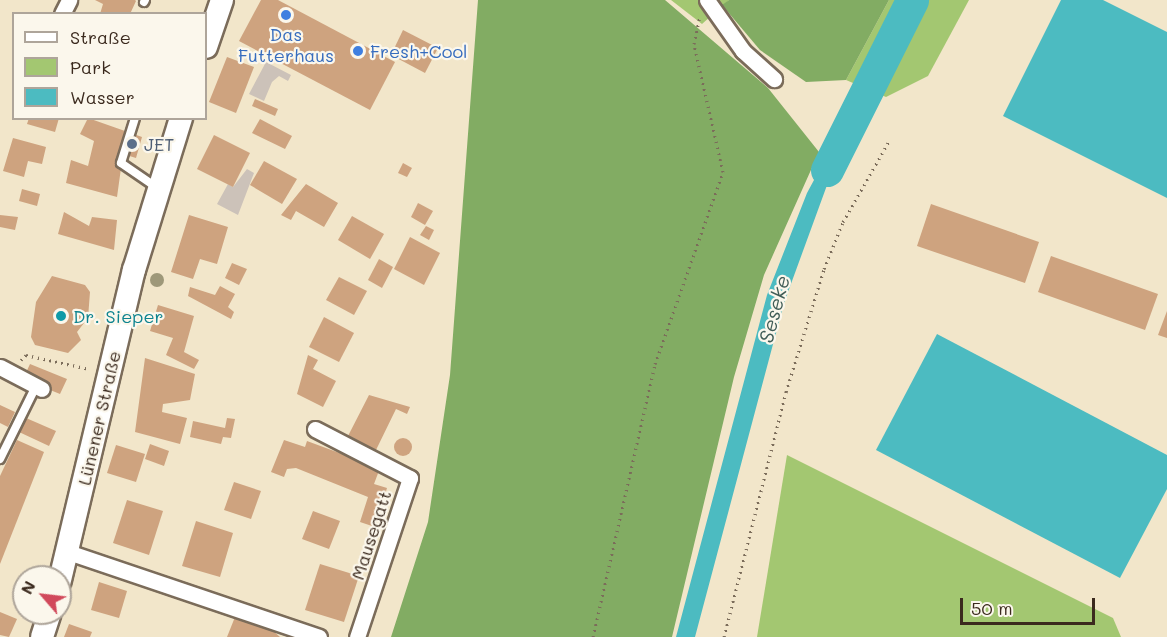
<!DOCTYPE html>
<html>
<head>
<meta charset="utf-8">
<style>
  body { margin:0 }
  #map { position:relative; width:1167px; height:637px; overflow:hidden; background:#f2e6ca; font-family:Mali,sans-serif }
  div>[style] { position:absolute }
  .industrial>* { inset:0; background:#ccc2b9 }
  .green>* { inset:0; background:#a3c771 }
  .forest>* { inset:0; background:#82ac63 }
  .water>* { inset:0; background:#4cbbc1 }
  .river>* { height:33px; margin:-16.5px; padding:0 16.5px; transform-origin:16.5px; border-radius:16.5px; background:#4cbbc1 }
  .building>* { inset:0; background:#cea37f }
  .round { border-radius:50% }
  .path>* { height:3px; margin-top:-1.5px; transform-origin:0; background:repeating-linear-gradient(90deg,#7b6c5a 0 1.5px,transparent 0 6px) }
  .roads { filter:drop-shadow(2px 0 #7b6c5a) drop-shadow(-2px 0 #7b6c5a) drop-shadow(0 2px #7b6c5a) drop-shadow(0 -2px #7b6c5a) }
  .lane>* { height:8px; margin:-4px; padding:0 4px; transform-origin:4px; border-radius:4px; background:#fff }
  .street>* { height:15px; margin:-7.5px; padding:0 7.5px; transform-origin:7.5px; border-radius:7.5px; background:#fff }
  .secondary>* { height:22px; margin:-11px; padding:0 11px; transform-origin:11px; border-radius:11px; background:#fff }
  .trees>* { width:14px; height:14px; margin:-7px; border-radius:50%; background:#9e9879 }
  .dots>* { width:16px; height:16px; translate:-50% -50%; box-sizing:border-box; border:3px solid #fbf7ec; border-radius:50% }
  span { translate:-50% -50%; white-space:nowrap; text-align:center; line-height:1.15; -webkit-text-stroke:4.5px #fbf7ec; paint-order:stroke }
  .shop-label { font-size:18px; color:#366cbe }
  .left { translate:0 -50%; text-align:left }
  .service-label { font-size:18px; color:#4e5e75 }
  .culture-label { font-size:18px; color:#0d838f }
  .street-label { font-size:18px; color:#3b2a1e }
  .water-label { font-size:20px; color:#415d57; font-style:italic }
  .legend { position:absolute; left:12px; top:12px; width:195px; height:108px; box-sizing:border-box; background:#fbf7ec; border:2px solid #aea59a; margin:0; padding:8px 10px; list-style:none; font-size:18px; color:#3b2a1e }
  .legend li { display:flex; align-items:center; gap:12px; height:30px }
  .legend b { width:30px; border:2px solid #aea59a }
  .north { position:absolute; left:12px; top:565px; width:60px; height:60px; box-sizing:border-box; background:#fbf7ec; border:2px solid #aea59a; border-radius:50%; rotate:298deg; font-size:16px; font-weight:700; line-height:24px; text-align:center; color:#3b2a1e }
  .north::after { content:''; display:block; margin:auto; width:21px; height:27px; background:#d1495b; clip-path:polygon(50% 0,100% 100%,50% 72%,0 100%) }
  .scale { position:absolute; left:960px; top:598px; width:135px; height:27px; box-sizing:border-box; border:3px solid #3b2a1e; border-top:0; padding-left:8px; font-size:18px; line-height:21px; white-space:nowrap; color:#3b2a1e; -webkit-text-stroke:4px #fbf7ec; paint-order:stroke }
</style>
</head>
<body>
<div id="map">
  <div class="industrial">
    <i style="clip-path:polygon(266px 62px,291px 75px,288px 81px,279px 76px,272px 82px,264px 101px,249px 94px)"></i>
    <i style="clip-path:polygon(247px 169px,254px 173px,238px 215px,217px 204px,228px 184px,233px 187px)"></i>
  </div>
  <div class="green">
    <i style="clip-path:polygon(671px 0,729px 0,702px 24px)"></i>
    <i style="clip-path:polygon(889px 0,969px 0,928px 76px,886px 97px,846px 80px)"></i>
    <i style="clip-path:polygon(787px 455px,1113px 618px,1121px 637px,757px 637px)"></i>
  </div>
  <div class="forest">
    <i style="clip-path:polygon(478px 0,665px 0,768px 88px,819px 152px,764px 275px,734px 377px,672px 637px,391px 637px,428px 522px,450px 375px)"></i>
    <i style="clip-path:polygon(729px 0,889px 0,846px 80px,806px 82px,760px 50px,722px 5px)"></i>
  </div>
  <div class="water">
    <i style="clip-path:polygon(1061px 0,1103px 0,1167px 32px,1167px 198px,1003px 116px)"></i>
    <i style="clip-path:polygon(842px 128px,856px 134px,830px 177px,784px 303px,695px 637px,676px 637px,767px 295px,807px 193px)"></i>
    <i style="clip-path:polygon(937px 334px,1167px 455px,1167px 489px,1120px 578px,876px 450px)"></i>
  </div>
  <div class="river">
    <i style="left:827px;top:170px;width:190px;rotate:-63.4deg"></i>
  </div>
  <div class="building">
    <i style="clip-path:polygon(95px 0,135px 0,136px 1px,130px 14px,100px 14px,103px 4px)"></i>
    <i style="clip-path:polygon(261px 0,278px 0,395px 62px,370px 110px,239px 41px)"></i>
    <i style="clip-path:polygon(403px 30px,438px 48px,425px 73px,391px 55px)"></i>
    <i style="clip-path:polygon(227px 57px,254px 67px,236px 113px,209px 102px)"></i>
    <i style="clip-path:polygon(255px 99px,278px 109px,275px 116px,252px 106px)"></i>
    <i style="clip-path:polygon(29px 118px,59px 118px,55px 132px,27px 124px)"></i>
    <i style="clip-path:polygon(88px 118px,142px 137px,136px 158px,123px 154px,117px 197px,66px 183px,71px 160px,88px 166px,94px 141px,80px 134px)"></i>
    <i style="clip-path:polygon(260px 119px,292px 136px,285px 149px,252px 133px)"></i>
    <i style="clip-path:polygon(214px 135px,250px 153px,233px 187px,197px 169px)"></i>
    <i style="clip-path:polygon(13px 138px,46px 147px,42px 164px,28px 161px,24px 177px,3px 171px)"></i>
    <i style="clip-path:polygon(264px 161px,297px 179px,282px 204px,250px 185px)"></i>
    <i style="clip-path:polygon(403px 163px,412px 168px,407px 177px,398px 173px)"></i>
    <i style="clip-path:polygon(306px 184px,338px 203px,324px 227px,296px 211px,291px 220px,281px 215px)"></i>
    <i style="clip-path:polygon(22px 189px,40px 194px,37px 206px,19px 201px)"></i>
    <i style="clip-path:polygon(418px 203px,433px 211px,425px 225px,411px 217px)"></i>
    <i style="clip-path:polygon(931px 204px,1039px 242px,1025px 283px,917px 246px)"></i>
    <i style="clip-path:polygon(64px 212px,89px 226px,92px 217px,117px 220px,114px 250px,58px 234px)"></i>
    <i style="clip-path:polygon(0 215px,18px 217px,15px 230px,0 227px)"></i>
    <i style="clip-path:polygon(189px 215px,228px 227px,217px 264px,200px 259px,193px 279px,171px 272px)"></i>
    <i style="clip-path:polygon(352px 216px,384px 234px,370px 259px,338px 240px)"></i>
    <i style="clip-path:polygon(426px 226px,434px 230px,429px 240px,420px 235px)"></i>
    <i style="clip-path:polygon(410px 237px,440px 253px,424px 285px,394px 269px)"></i>
    <i style="clip-path:polygon(1051px 256px,1158px 294px,1145px 330px,1038px 292px)"></i>
    <i style="clip-path:polygon(379px 259px,393px 267px,382px 288px,368px 280px)"></i>
    <i style="clip-path:polygon(232px 263px,247px 269px,239px 285px,225px 278px)"></i>
    <i style="clip-path:polygon(52px 276px,85px 285px,90px 292px,88px 318px,77px 332px,81px 340px,68px 353px,35px 345px,31px 337px,36px 302px)"></i>
    <i style="clip-path:polygon(339px 277px,367px 291px,354px 315px,326px 300px)"></i>
    <i style="clip-path:polygon(220px 286px,235px 294px,228px 307px,234px 312px,231px 319px,188px 296px,190px 287px,215px 295px)"></i>
    <i style="clip-path:polygon(158px 305px,194px 316px,184px 352px,199px 360px,194px 369px,166px 355px,173px 338px,150px 331px)"></i>
    <i style="clip-path:polygon(1167px 311px,1167px 338px,1158px 335px)"></i>
    <i style="clip-path:polygon(324px 317px,354px 333px,339px 362px,309px 347px)"></i>
    <i style="clip-path:polygon(308px 355px,318px 360px,313px 369px,336px 381px,323px 407px,297px 394px)"></i>
    <i style="clip-path:polygon(145px 358px,195px 374px,190px 400px,163px 404px,162px 412px,187px 418px,180px 444px,135px 432px)"></i>
    <i style="clip-path:polygon(30px 364px,67px 379px,60px 394px,23px 379px)"></i>
    <i style="clip-path:polygon(369px 395px,410px 407px,407px 414px,396px 409px,376px 450px,348px 436px)"></i>
    <i style="clip-path:polygon(0 405px,15px 412px,8px 427px,0 423px)"></i>
    <i style="clip-path:polygon(26px 418px,56px 431px,49px 446px,19px 432px)"></i>
    <i style="clip-path:polygon(227px 418px,235px 419px,231px 438px,223px 437px,221px 444px,190px 437px,193px 421px,225px 428px)"></i>
    <i class="round" style="left:394px;top:438px;width:18px;height:18px"></i>
    <i style="clip-path:polygon(17px 440px,44px 452px,0 564px,0 476px)"></i>
    <i style="clip-path:polygon(284px 440px,305px 447px,307px 441px,380px 468px,374px 484px,387px 488px,375px 527px,360px 522px,368px 497px,296px 468px,287px 469px,284px 477px,271px 472px)"></i>
    <i style="clip-path:polygon(150px 444px,169px 451px,164px 466px,145px 459px)"></i>
    <i style="clip-path:polygon(116px 445px,145px 454px,136px 482px,107px 473px)"></i>
    <i style="clip-path:polygon(234px 482px,261px 491px,251px 519px,224px 510px)"></i>
    <i style="clip-path:polygon(127px 500px,163px 511px,149px 555px,113px 543px)"></i>
    <i style="clip-path:polygon(313px 511px,340px 521px,329px 549px,302px 539px)"></i>
    <i style="clip-path:polygon(196px 521px,233px 533px,220px 577px,182px 566px)"></i>
    <i style="clip-path:polygon(320px 564px,359px 576px,344px 622px,305px 610px)"></i>
    <i style="clip-path:polygon(99px 582px,127px 591px,119px 618px,91px 610px)"></i>
    <i style="clip-path:polygon(0 612px,17px 619px,9px 637px,0 635px)"></i>
    <i style="clip-path:polygon(235px 617px,271px 629px,280px 637px,227px 637px)"></i>
    <i style="clip-path:polygon(69px 624px,92px 632px,90px 637px,64px 637px)"></i>
  </div>
  <div class="path">
    <i style="left:21px;top:360px;width:7px;rotate:-45deg"></i>
    <i style="left:26px;top:355px;width:65px;rotate:12.5deg"></i>
    <i style="left:593px;top:637px;width:280px;rotate:-77.2deg"></i>
    <i style="left:655px;top:364px;width:204px;rotate:-70.5deg"></i>
    <i style="left:723px;top:172px;width:131px;rotate:-102.8deg"></i>
    <i style="left:694px;top:44px;width:29px;rotate:-78deg"></i>
    <i style="left:724px;top:637px;width:253px;rotate:-75.8deg"></i>
    <i style="left:786px;top:392px;width:129px;rotate:-72.8deg"></i>
    <i style="left:824px;top:269px;width:51px;rotate:-68deg"></i>
    <i style="left:843px;top:222px;width:93px;rotate:-60.4deg"></i>
  </div>
  <div class="roads">
    <div class="lane">
      <i style="left:144px;top:2px;width:2px;rotate:-63deg"></i>
      <i style="left:135px;top:118px;width:47px;rotate:107.3deg"></i>
      <i style="left:121px;top:163px;width:42px;rotate:34.4deg"></i>
      <i style="left:0;top:459px;width:81px;rotate:-63.7deg"></i>
    </div>
    <div class="street">
      <i style="left:707px;top:0;width:62px;rotate:54.8deg"></i>
      <i style="left:743px;top:51px;width:42px;rotate:42.1deg"></i>
      <i style="left:62px;top:14px;width:16px;rotate:-63deg"></i>
      <i style="left:0;top:367px;width:47px;rotate:27.6deg"></i>
      <i style="left:315px;top:429px;width:107px;rotate:27.3deg"></i>
      <i style="left:410px;top:478px;width:168px;rotate:108.4deg"></i>
      <i style="left:68px;top:552px;width:265px;rotate:18.7deg"></i>
    </div>
    <div class="secondary">
      <i style="left:206px;top:47px;width:50px;rotate:-71.2deg"></i>
      <i style="left:60px;top:580px;width:319px;rotate:-76.6deg"></i>
      <i style="left:134px;top:270px;width:159px;rotate:-72.8deg"></i>
      <i style="left:42px;top:637px;width:25px;rotate:-72deg"></i>
    </div>
  </div>
  <div class="trees">
    <i style="left:157px;top:280px"></i>
  </div>
  <div class="dots">
    <i style="left:286px;top:15px;background:#3f7fe0"></i>
    <i style="left:358px;top:51px;background:#3f7fe0"></i>
    <i style="left:132px;top:144px;background:#5c6f8a"></i>
    <i style="left:61px;top:316px;background:#0f9aa8"></i>
  </div>
  <div class="shop-label">
    <span style="left:286px;top:45px">Das<br>Futterhaus</span>
    <span class="left" style="left:370px;top:51px">Fresh+Cool</span>
  </div>
  <div class="service-label">
    <span class="left" style="left:144px;top:144px">JET</span>
  </div>
  <div class="culture-label">
    <span class="left" style="left:73px;top:316px">Dr. Sieper</span>
  </div>
  <div class="street-label">
    <span style="left:99px;top:418px;rotate:-77deg">Lünener Straße</span>
    <span style="left:371px;top:535px;rotate:-72deg">Mausegatt</span>
  </div>
  <div class="water-label">
    <span style="left:774px;top:309px;rotate:-75deg">Seseke</span>
  </div>
  <ul class="legend">
  <li><b style="height:8px;background:#fff"></b>Straße</li>
  <li><b style="height:16px;background:#a3c771"></b>Park</li>
  <li><b style="height:16px;background:#4cbbc1"></b>Wasser</li>
  </ul>
  <div class="north">N</div>
  <div class="scale">50 m</div>
</div>
</body>
</html>
